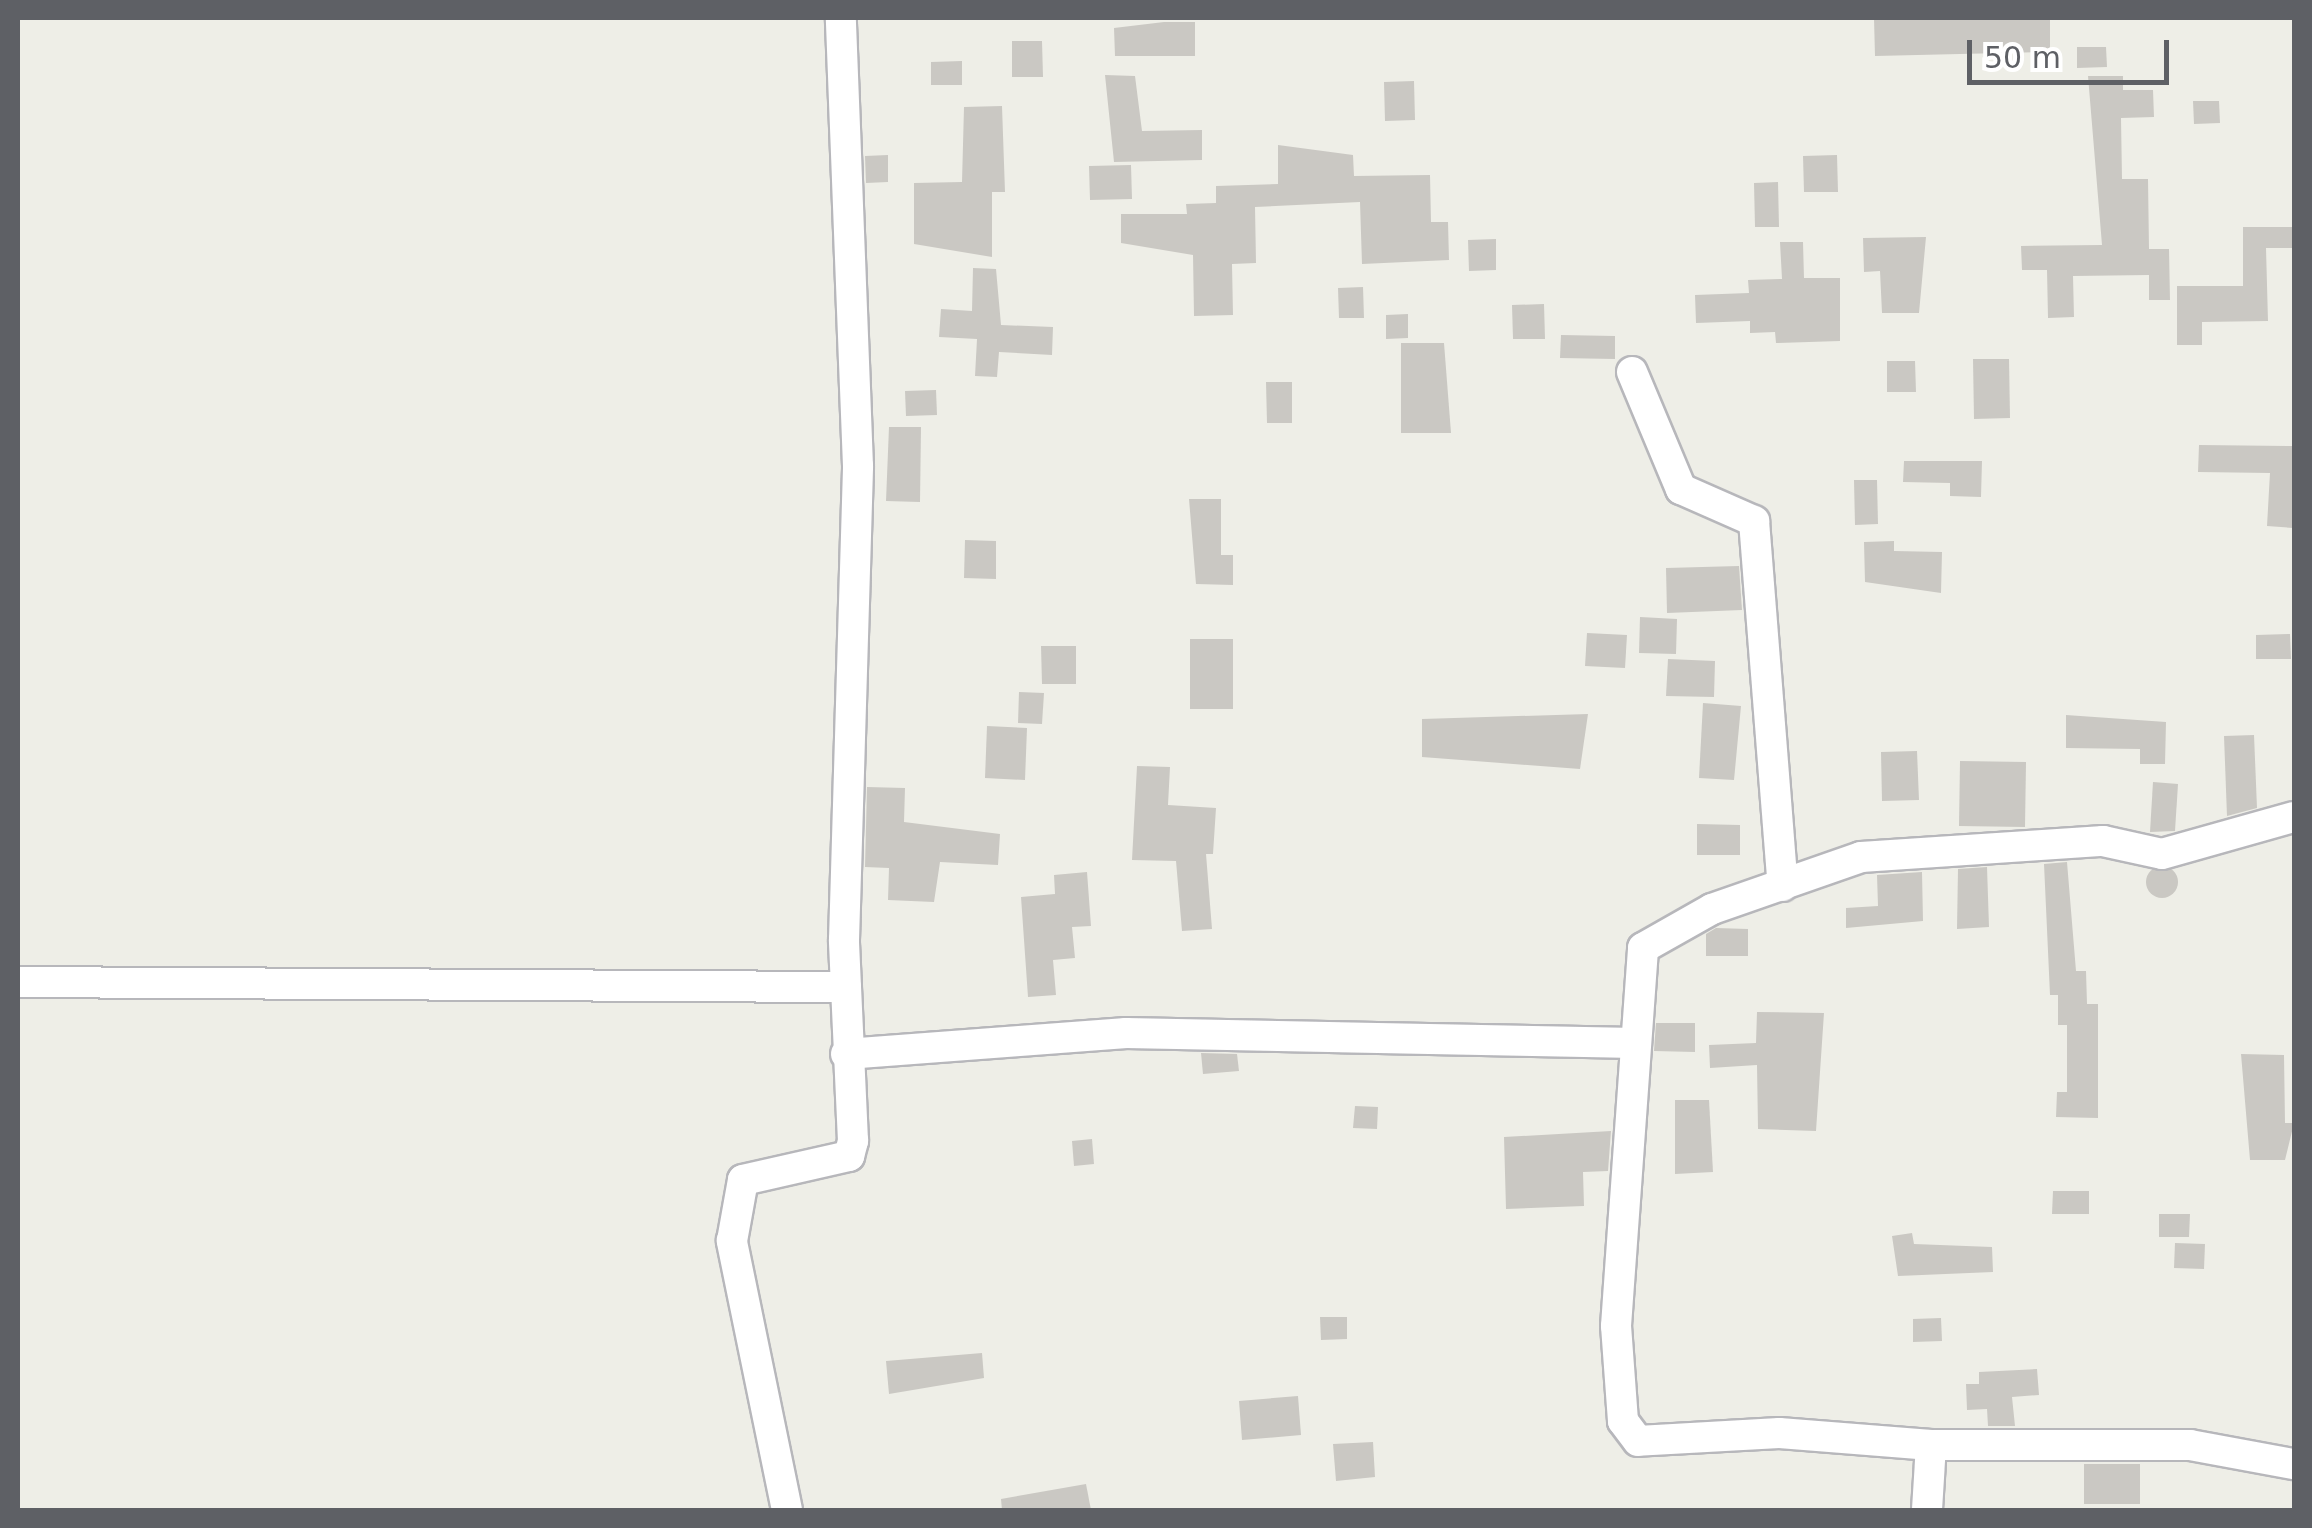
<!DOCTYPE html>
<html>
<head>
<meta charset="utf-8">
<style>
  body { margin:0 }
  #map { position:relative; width:2312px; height:1528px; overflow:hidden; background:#eeeee7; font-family:"DejaVu Sans",sans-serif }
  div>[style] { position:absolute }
  .building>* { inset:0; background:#cac8c3 }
  .round { border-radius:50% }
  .roads { filter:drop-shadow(2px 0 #b7b7bb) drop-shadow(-2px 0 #b7b7bb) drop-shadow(0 2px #b7b7bb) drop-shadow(0 -2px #b7b7bb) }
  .minor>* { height:30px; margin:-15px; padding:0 15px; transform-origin:15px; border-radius:15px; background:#fff }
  span { translate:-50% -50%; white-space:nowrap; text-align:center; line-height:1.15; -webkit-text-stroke:10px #fff; paint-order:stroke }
  .frame { position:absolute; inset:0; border:20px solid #5e6065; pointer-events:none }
  .scale { position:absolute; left:1967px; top:40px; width:202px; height:45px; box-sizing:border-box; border:5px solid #5e6065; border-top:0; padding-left:12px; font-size:30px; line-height:35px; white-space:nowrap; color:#5e6065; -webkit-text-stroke:8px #fff; paint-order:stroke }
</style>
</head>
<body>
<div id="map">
  <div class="building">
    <i style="clip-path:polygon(1874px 18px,2050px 18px,2050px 52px,1875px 56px)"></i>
    <i style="clip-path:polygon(1164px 22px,1195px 22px,1195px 56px,1115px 56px,1114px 28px)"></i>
    <i style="clip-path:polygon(1012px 41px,1042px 41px,1043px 77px,1012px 77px)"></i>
    <i style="clip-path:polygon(2077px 47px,2106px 47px,2107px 67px,2077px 68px)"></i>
    <i style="clip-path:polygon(962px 61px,962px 85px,931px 85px,931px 62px)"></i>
    <i style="clip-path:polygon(1105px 75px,1135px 76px,1142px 131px,1202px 130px,1202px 160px,1114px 162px)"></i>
    <i style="clip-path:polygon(2088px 76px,2123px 76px,2123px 90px,2153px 90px,2154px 117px,2121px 118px,2122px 179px,2148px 179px,2149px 249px,2169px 249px,2170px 300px,2149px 300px,2149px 275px,2073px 276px,2074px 317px,2048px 318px,2047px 270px,2022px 270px,2021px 246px,2102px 245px)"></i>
    <i style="clip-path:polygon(1414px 81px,1415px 120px,1385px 121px,1384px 82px)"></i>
    <i style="clip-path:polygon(2193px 101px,2219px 101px,2220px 123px,2194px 124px)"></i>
    <i style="clip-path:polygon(1002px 106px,1005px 192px,992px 192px,992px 257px,914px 244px,914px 183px,962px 182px,964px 107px)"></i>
    <i style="clip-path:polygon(1278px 145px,1353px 155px,1354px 176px,1430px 175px,1431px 222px,1448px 222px,1449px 260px,1362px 264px,1360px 202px,1255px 207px,1256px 263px,1232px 264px,1233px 315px,1194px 316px,1193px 255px,1121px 243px,1121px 214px,1187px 214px,1186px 204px,1216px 203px,1216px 186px,1278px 184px)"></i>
    <i style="clip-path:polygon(888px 155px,888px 182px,866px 183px,865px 156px)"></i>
    <i style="clip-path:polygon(1837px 155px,1838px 192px,1804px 192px,1803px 156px)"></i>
    <i style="clip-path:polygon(1131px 165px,1132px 199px,1090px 200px,1089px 166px)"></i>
    <i style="clip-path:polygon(1778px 182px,1779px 227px,1755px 227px,1754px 183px)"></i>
    <i style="clip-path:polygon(2243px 227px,2294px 227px,2294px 248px,2266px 248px,2268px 321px,2202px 322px,2202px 345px,2177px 345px,2177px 286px,2243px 286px)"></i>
    <i style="clip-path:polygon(1926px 237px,1919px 313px,1882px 313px,1880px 271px,1864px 272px,1863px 238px)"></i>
    <i style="clip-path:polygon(1496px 239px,1496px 270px,1469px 271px,1468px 240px)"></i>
    <i style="clip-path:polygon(1780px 242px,1803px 242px,1804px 278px,1840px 278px,1840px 341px,1776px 343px,1775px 332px,1750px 333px,1750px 321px,1696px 323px,1695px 295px,1749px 293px,1748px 280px,1782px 279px)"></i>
    <i style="clip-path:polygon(973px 268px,996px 269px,1001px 325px,1053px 327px,1052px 355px,999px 352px,997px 377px,975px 376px,977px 339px,939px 337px,941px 309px,972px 311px)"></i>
    <i style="clip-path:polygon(1363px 287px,1364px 318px,1339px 318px,1338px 288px)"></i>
    <i style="clip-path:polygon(1544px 304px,1545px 339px,1513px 339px,1512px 305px)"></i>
    <i style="clip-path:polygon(1408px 314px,1408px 338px,1386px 339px,1386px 315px)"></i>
    <i style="clip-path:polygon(1561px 335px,1615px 336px,1615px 359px,1560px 358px)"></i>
    <i style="clip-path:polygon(1401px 343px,1444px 343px,1451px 433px,1401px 433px)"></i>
    <i style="clip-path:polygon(1973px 359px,2009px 359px,2010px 418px,1974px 419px)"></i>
    <i style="clip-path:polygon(1887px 361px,1915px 361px,1916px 392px,1887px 392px)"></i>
    <i style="clip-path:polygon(1266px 382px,1292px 382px,1292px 423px,1267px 423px)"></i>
    <i style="clip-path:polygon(936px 390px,937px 415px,906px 416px,905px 391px)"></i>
    <i style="clip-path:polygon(889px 427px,921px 427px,920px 502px,886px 501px)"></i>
    <i style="clip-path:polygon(2199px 445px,2294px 446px,2293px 528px,2267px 526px,2270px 473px,2198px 472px)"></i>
    <i style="clip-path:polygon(1904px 461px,1982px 461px,1981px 497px,1950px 496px,1950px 483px,1903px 482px)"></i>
    <i style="clip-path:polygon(1854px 480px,1877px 480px,1878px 524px,1855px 525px)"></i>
    <i style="clip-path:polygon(1189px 499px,1221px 499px,1221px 555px,1233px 555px,1233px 585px,1196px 584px)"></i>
    <i style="clip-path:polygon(965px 540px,996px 541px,996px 579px,964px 578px)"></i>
    <i style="clip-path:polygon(1894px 541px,1894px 551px,1942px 552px,1941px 593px,1865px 582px,1864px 542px)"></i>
    <i style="clip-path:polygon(1739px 566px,1742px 610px,1667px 613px,1666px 568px)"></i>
    <i style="clip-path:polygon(1640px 617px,1677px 619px,1676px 654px,1639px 653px)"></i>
    <i style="clip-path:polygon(1587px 633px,1627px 635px,1625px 668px,1585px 666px)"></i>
    <i style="clip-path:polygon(2290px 634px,2291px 659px,2256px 659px,2256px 635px)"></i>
    <i style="clip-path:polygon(1190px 639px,1233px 639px,1233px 709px,1190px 709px)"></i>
    <i style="clip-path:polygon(1041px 646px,1076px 646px,1076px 684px,1042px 684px)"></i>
    <i style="clip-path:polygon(1668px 659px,1715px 661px,1714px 697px,1666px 696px)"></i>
    <i style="clip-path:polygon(1019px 692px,1044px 693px,1042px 724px,1018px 723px)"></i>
    <i style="clip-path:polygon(1703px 703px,1741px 706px,1734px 780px,1699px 778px)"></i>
    <i style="clip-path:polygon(1588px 714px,1580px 769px,1422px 757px,1422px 719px)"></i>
    <i style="clip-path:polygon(2066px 715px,2166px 722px,2165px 764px,2140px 764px,2140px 749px,2066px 748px)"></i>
    <i style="clip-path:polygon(987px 726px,1027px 728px,1025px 780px,985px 778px)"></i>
    <i style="clip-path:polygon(2254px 735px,2257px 808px,2227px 816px,2224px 736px)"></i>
    <i style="clip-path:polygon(1917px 751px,1919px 800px,1882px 801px,1881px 752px)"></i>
    <i style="clip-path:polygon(1960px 761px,2026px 762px,2025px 827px,1959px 826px)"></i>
    <i style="clip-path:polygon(1137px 766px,1170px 767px,1168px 805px,1216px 808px,1213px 854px,1206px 854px,1212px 929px,1182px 931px,1176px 861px,1132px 860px)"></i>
    <i style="clip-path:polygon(2153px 782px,2178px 784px,2175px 831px,2150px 832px)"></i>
    <i style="clip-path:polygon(867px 787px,905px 788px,904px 822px,1000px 834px,998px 865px,940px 862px,934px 902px,888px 900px,889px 868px,865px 867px)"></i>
    <i style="clip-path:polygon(1697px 824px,1740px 825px,1740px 855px,1697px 855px)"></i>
    <i style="clip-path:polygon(2067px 862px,2076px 971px,2086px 971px,2087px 1004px,2098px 1004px,2098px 1118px,2056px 1117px,2057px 1092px,2067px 1092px,2067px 1025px,2058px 1025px,2058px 995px,2050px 995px,2044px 864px)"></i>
    <i class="round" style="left:2146px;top:866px;width:32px;height:32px"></i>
    <i style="clip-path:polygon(1987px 867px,1989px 927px,1957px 929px,1958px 869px)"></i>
    <i style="clip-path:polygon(1087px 872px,1091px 926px,1072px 927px,1075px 958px,1053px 960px,1056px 995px,1028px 997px,1021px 897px,1055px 894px,1054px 875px)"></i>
    <i style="clip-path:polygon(1922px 872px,1923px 921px,1846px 928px,1846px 908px,1878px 906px,1877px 875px)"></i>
    <i style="clip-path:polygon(1716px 928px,1748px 929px,1748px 956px,1706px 956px,1706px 934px)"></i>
    <i style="clip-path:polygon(1757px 1012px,1824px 1013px,1816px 1131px,1758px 1129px,1757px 1065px,1710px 1068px,1709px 1045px,1756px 1043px)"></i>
    <i style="clip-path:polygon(1656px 1023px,1695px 1023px,1695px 1052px,1654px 1051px)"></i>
    <i style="clip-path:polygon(1201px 1053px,1237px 1054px,1239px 1071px,1203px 1074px)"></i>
    <i style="clip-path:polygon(2241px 1054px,2284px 1055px,2285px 1123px,2294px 1123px,2285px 1160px,2250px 1160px)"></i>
    <i style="clip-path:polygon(1675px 1100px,1709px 1100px,1713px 1172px,1675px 1174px)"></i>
    <i style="clip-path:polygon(1355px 1106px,1378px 1107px,1377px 1129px,1353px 1128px)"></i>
    <i style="clip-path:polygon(1611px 1131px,1608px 1171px,1583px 1172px,1584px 1206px,1506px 1209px,1504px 1137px)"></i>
    <i style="clip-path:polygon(1092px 1139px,1094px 1164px,1074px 1166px,1072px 1141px)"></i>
    <i style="clip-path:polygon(2053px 1191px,2089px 1191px,2089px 1214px,2052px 1214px)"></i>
    <i style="clip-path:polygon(2159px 1214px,2190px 1214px,2189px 1237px,2159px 1237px)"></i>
    <i style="clip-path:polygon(1912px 1233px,1914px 1244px,1992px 1247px,1993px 1272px,1898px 1276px,1892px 1236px)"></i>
    <i style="clip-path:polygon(2175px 1243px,2205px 1244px,2204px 1269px,2174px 1268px)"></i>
    <i style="clip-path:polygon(1320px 1317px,1347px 1317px,1347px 1339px,1321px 1340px)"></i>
    <i style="clip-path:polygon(1941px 1318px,1942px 1341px,1913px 1342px,1913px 1319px)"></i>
    <i style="clip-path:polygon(982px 1353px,984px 1378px,889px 1394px,886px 1361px)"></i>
    <i style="clip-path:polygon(2037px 1369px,2039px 1395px,2012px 1397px,2015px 1426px,1988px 1426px,1987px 1409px,1967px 1410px,1966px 1384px,1979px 1384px,1979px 1372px)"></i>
    <i style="clip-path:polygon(1298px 1396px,1301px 1435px,1242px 1440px,1239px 1401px)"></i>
    <i style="clip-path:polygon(1373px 1442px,1375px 1477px,1336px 1481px,1333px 1444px)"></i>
    <i style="clip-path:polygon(2084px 1464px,2140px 1464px,2140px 1504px,2084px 1504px)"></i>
    <i style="clip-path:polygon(1086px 1484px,1091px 1510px,1002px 1510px,1001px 1499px)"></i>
  </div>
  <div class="roads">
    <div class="minor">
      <i style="left:1632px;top:372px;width:127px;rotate:67.3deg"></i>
      <i style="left:1681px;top:489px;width:80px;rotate:23.7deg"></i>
      <i style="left:1754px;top:521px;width:366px;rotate:85.5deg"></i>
      <i style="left:18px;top:982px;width:828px;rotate:0.35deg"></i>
      <i style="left:846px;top:1054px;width:281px;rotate:-4.3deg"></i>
      <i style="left:1126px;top:1033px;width:510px;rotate:1.12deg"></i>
      <i style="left:1931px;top:1445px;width:152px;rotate:-175.5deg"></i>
      <i style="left:1779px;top:1433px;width:141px;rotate:176.8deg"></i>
      <i style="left:1638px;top:1441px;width:25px;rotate:-127deg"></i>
      <i style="left:1623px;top:1421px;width:95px;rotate:-94.2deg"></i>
      <i style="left:1616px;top:1326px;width:379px;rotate:-85.9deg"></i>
      <i style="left:1643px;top:948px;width:79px;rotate:-29.5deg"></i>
      <i style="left:1712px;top:909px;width:158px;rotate:-19.2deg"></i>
      <i style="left:1861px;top:857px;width:243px;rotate:-3.8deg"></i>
      <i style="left:2103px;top:841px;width:60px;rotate:12.4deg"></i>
      <i style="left:2162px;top:854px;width:137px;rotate:-15.7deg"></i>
      <i style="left:787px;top:1510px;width:275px;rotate:-101.6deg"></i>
      <i style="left:732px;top:1241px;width:62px;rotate:-79.8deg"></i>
      <i style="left:743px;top:1180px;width:109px;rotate:-12.8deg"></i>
      <i style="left:849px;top:1156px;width:16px;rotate:-75deg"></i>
      <i style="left:853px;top:1141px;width:201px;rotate:-92.6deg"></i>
      <i style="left:844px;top:940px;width:474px;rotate:-88.3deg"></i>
      <i style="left:858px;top:466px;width:448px;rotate:-92.2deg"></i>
      <i style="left:1927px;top:1510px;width:65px;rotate:-86.5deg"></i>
      <i style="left:1931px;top:1445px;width:259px"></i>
      <i style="left:2190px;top:1445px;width:106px;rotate:10.4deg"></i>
    </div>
  </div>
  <div class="frame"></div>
  <div class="scale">50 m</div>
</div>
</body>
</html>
